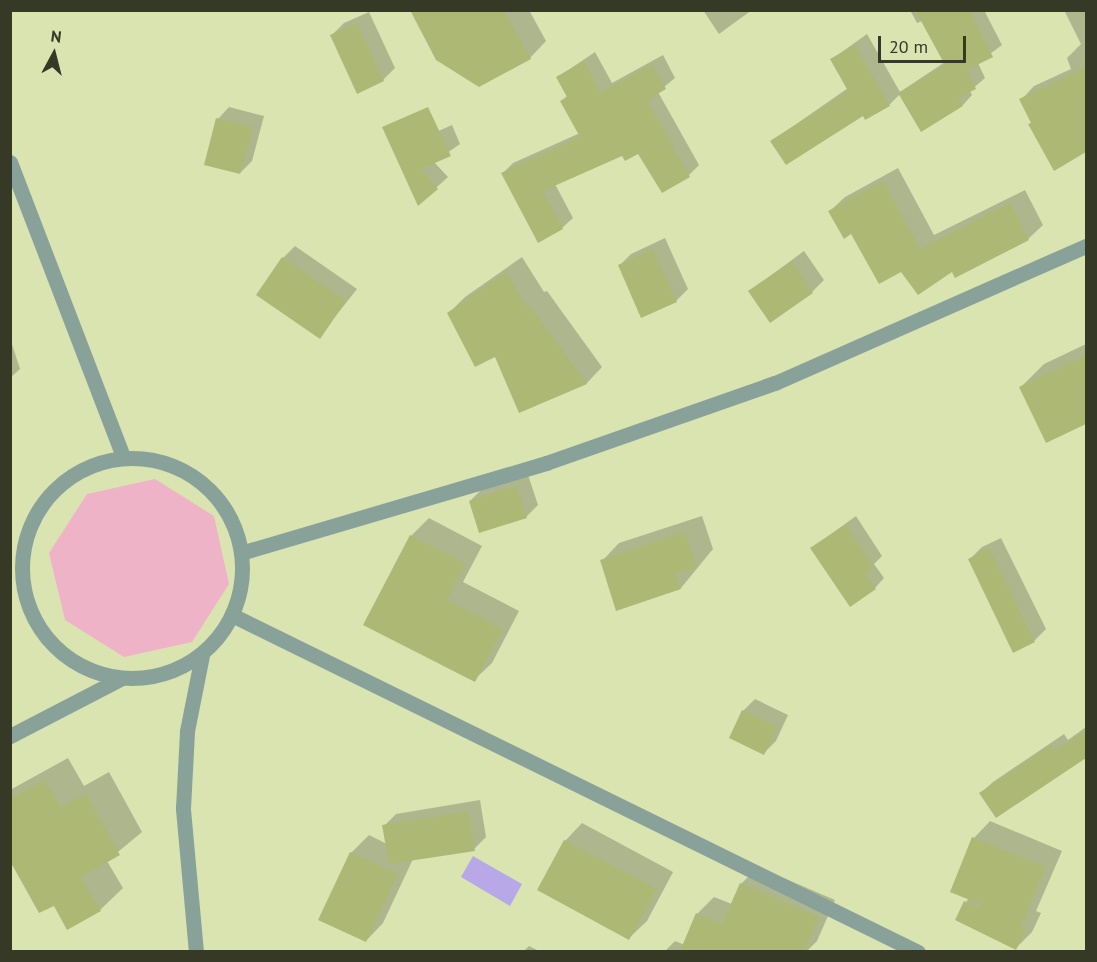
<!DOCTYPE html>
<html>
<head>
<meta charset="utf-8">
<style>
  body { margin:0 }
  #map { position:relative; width:1097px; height:962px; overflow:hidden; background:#dae4b1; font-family:"PT Sans",sans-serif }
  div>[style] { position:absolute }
  .green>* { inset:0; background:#efb3c8 }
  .water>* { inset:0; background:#b9a8e7 }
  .shadow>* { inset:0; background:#0003 }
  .building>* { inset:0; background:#adb875 }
  .minor>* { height:15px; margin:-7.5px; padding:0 7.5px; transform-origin:7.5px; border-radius:7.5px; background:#88a29a }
  .minor>.ring { margin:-7.5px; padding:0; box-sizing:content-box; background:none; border:15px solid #88a29a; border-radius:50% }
  span { translate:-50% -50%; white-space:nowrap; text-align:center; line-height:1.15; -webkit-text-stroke:5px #dae4b1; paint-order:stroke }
  .frame { position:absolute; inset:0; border:12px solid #353925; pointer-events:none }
  .north { position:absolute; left:24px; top:24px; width:60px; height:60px; -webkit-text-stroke:4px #dae4b1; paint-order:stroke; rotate:7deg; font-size:16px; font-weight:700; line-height:24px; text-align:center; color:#353925 }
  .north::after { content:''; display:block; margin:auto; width:21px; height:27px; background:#353925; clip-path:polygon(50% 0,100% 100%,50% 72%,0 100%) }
  .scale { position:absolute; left:878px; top:36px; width:88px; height:27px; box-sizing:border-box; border:3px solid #353925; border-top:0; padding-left:8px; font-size:18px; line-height:21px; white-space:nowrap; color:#353925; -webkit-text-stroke:4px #dae4b1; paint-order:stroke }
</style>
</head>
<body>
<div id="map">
  <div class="green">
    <i style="clip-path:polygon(155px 479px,214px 516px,229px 584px,192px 642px,124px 657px,65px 620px,49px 553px,87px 494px)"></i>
  </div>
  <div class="water">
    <i style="clip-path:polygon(473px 856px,522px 884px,510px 906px,461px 877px)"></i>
  </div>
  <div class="shadow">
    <i style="clip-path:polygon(411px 10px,529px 10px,546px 41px,530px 58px)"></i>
    <i style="clip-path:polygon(703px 10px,752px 10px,719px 34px)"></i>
    <i style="clip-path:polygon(910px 10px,984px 10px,1002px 45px,978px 63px,985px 78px,970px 91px,972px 95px,963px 105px,900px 94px,889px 105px,772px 141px,848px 88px,832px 59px,867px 34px,900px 92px,945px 62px,922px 21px,917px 23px)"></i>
    <i style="clip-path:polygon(1064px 10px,1086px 10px,1086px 151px,1054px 169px,1021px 100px,1034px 86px,1071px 69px,1067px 58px,1081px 44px)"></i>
    <i style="clip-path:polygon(369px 12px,395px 68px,383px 80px,332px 35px,344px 23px)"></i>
    <i style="clip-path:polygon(595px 52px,612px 83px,663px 55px,675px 78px,658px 92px,699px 165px,689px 175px,639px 152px,622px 154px,555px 184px,573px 218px,562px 228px,503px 173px,513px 163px,580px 133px,562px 101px,568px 95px,558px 77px)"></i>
    <i style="clip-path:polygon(229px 107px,264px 116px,252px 161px,240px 173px,218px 119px)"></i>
    <i style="clip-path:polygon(452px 125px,460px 144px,434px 162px,448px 177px,418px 204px,416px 141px)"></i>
    <i style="clip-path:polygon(898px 168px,934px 235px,1025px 190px,1043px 225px,1028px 239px,953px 270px,902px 270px,830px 211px,845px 197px)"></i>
    <i style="clip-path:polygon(665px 238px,688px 289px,676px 301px,642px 316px,619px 266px,631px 254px)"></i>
    <i style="clip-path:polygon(295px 246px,357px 289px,319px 337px,283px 258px)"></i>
    <i style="clip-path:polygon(804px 251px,824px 280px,812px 292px,750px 291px)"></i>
    <i style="clip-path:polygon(522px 257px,544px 292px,547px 291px,602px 367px,587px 383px,520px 411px,495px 355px,449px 313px,465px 297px)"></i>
    <i style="clip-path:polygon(10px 338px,20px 369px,10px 378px)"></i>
    <i style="clip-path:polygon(1086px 344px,1086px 422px,1047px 441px,1021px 387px,1044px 364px)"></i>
    <i style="clip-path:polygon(528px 475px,538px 505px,526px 517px,470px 501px,482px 489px)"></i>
    <i style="clip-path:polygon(702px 516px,713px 549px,681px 588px,602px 561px,619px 543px)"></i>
    <i style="clip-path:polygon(856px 516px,882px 556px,874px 564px,884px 578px,875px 588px,812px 548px)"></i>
    <i style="clip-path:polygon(429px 518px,482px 546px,463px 582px,519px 611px,492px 663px,474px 680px,411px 536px)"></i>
    <i style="clip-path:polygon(1001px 538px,1046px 629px,1034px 641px,970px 559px,982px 547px)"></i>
    <i style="clip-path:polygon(755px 699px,788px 715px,776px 741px,764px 753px,743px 711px)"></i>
    <i style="clip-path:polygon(1086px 727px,1086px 757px,996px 816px,981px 793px,993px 782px,1064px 734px,1068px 740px)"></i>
    <i style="clip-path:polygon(68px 758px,84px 786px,109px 772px,142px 832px,107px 861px,123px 888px,100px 910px,54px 904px,14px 865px,10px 867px,10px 790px)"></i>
    <i style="clip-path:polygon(480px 800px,486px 837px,474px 849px,413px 859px,383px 923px,366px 941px,351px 853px,369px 835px,387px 844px,384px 826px,396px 814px)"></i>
    <i style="clip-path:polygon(990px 821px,1062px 851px,1036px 911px,1041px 913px,1032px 932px,1016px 948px,966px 902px,969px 898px,974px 838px)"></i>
    <i style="clip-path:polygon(582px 823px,673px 872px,647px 921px,629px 938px,565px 841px)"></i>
    <i style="clip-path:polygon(758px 867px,835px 900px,817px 941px,806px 952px,664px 952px,675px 941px,685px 945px,698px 913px,714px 897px,732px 904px,741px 884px)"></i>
    <i style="clip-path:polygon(529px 946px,541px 952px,523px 952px)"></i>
  </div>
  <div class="building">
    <i style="clip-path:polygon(410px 10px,503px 10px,531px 59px,479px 87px,436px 60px)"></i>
    <i style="clip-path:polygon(915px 10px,969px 10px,993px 57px,967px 70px,976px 89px,958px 98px,963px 106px,921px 132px,898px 93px,945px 65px)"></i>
    <i style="clip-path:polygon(357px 23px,384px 81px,357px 94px,330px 35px)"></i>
    <i style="clip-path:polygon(855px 45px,890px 106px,865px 120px,863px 116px,786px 165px,770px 141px,848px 91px,830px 59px)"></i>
    <i style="clip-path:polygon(584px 61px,601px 93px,652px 64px,666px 89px,647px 100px,690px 177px,662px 193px,638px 154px,625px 161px,622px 156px,543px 191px,563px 229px,538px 243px,501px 173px,580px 137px,560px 101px,567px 97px,556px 77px)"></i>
    <i style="clip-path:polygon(1086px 67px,1086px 152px,1054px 171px,1028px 124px,1031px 123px,1019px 99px)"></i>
    <i style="clip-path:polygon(428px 107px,451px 156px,421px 169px,438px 189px,418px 206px,382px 127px)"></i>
    <i style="clip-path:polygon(216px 118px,253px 127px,240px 174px,204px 165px)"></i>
    <i style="clip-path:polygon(883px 181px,920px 249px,1010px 203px,1029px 240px,955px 278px,952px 272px,918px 295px,901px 272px,879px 284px,851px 234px,844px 239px,828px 211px)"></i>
    <i style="clip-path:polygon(653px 249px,677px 302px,641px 318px,618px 265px)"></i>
    <i style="clip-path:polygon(282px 257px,346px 301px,320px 339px,256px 295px)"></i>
    <i style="clip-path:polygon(792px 261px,813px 293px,770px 323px,748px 291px)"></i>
    <i style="clip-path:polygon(506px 272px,527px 307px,530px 306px,587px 384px,519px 413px,495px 357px,475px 367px,447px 313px)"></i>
    <i style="clip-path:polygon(1086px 355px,1086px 424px,1046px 443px,1019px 387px)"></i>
    <i style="clip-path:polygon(516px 486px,527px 518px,479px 533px,469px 501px)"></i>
    <i style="clip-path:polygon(846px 524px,873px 567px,865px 574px,876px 589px,850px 607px,810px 548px)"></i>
    <i style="clip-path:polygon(685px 532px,697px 568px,676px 574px,681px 589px,616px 611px,600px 560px)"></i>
    <i style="clip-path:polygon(410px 535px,465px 563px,447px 600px,503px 629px,475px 682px,363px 625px)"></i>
    <i style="clip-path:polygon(989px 548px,1035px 642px,1013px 653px,968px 559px)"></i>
    <i style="clip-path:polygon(742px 710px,778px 727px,764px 755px,729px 738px)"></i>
    <i style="clip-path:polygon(1086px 730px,1086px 758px,996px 818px,979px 793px,1051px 745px,1055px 751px)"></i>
    <i style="clip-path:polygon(45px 780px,61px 807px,86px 794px,120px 855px,81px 877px,101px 911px,67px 930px,54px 906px,39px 913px,10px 861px,10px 799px)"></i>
    <i style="clip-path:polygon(468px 811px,475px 851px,389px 864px,382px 825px)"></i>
    <i style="clip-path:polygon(972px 837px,1046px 867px,1021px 927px,1026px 930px,1016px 950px,955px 920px,964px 901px,980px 908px,982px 905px,950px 892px)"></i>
    <i style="clip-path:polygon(564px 840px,657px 889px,629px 940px,537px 890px)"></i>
    <i style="clip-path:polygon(350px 852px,398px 874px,366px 942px,318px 920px)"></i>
    <i style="clip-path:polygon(740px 883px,819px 917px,804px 951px,680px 951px,696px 913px,722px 924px)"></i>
  </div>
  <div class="minor">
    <i style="left:10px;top:162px;width:315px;rotate:69deg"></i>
    <i class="ring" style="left:22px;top:458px;width:205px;height:205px"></i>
    <i style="left:244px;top:552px;width:315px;rotate:-16.4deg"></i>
    <i style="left:546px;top:463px;width:243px;rotate:-19.3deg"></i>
    <i style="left:775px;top:383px;width:340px;rotate:-23.8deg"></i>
    <i style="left:234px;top:616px;width:762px;rotate:26.16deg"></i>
    <i style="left:10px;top:736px;width:126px;rotate:-27.4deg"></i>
    <i style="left:196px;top:952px;width:145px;rotate:-95.2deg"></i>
    <i style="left:183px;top:808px;width:77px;rotate:-87deg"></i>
    <i style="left:187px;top:731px;width:77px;rotate:-78.8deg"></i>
  </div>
  <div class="frame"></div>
  <div class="north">N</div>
  <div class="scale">20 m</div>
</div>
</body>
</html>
